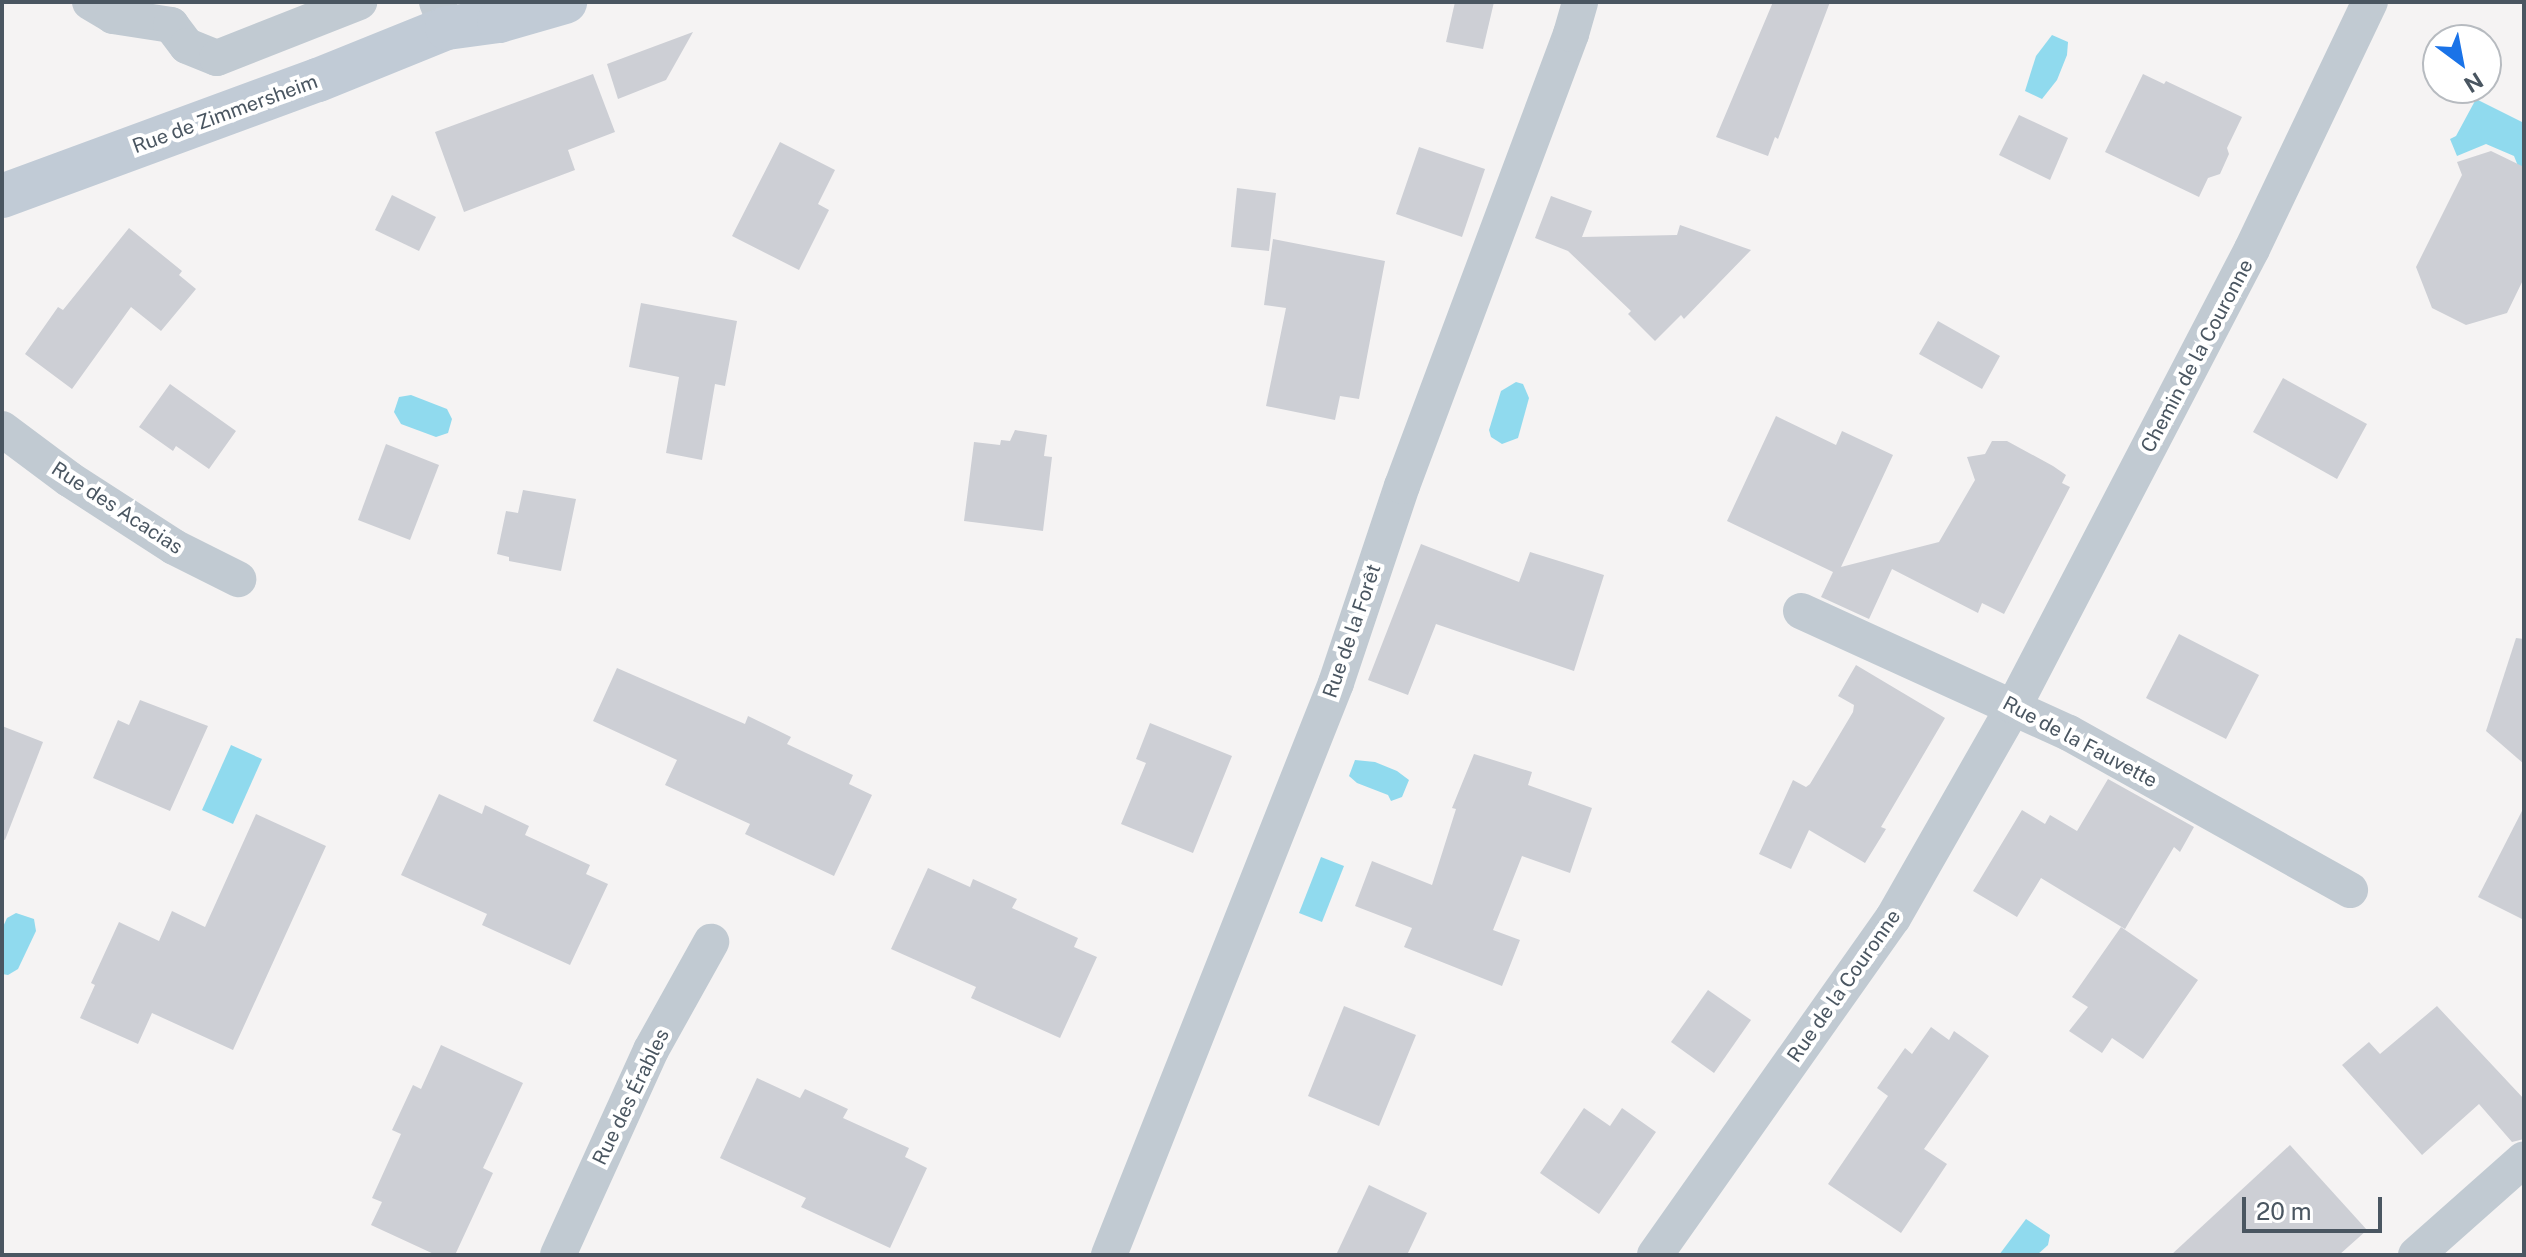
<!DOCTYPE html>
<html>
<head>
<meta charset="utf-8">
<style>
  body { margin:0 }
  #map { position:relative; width:2526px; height:1257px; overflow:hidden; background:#f5f3f3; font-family:"Public Sans",sans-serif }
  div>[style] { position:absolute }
  .water>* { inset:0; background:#90daee }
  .building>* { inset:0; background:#cdcfd5 }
  .street>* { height:36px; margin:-18px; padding:0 18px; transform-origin:18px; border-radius:18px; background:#c1cad2 }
  .secondary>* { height:44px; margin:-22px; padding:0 22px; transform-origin:22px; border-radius:22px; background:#c1cbd6 }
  span { translate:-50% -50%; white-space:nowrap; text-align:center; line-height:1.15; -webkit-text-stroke:8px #fff; paint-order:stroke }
  .street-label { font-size:20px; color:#4a5661 }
  .frame { position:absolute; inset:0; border:4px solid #4a5661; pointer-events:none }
  .north { position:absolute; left:2422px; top:24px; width:80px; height:80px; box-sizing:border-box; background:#fff; border:2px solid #b7bbc0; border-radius:50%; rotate:148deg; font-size:22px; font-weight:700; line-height:32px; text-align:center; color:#4a5661 }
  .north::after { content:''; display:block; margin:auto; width:28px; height:36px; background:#1a73e8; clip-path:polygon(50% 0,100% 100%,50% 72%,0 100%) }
  .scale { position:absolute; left:2242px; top:1197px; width:140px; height:36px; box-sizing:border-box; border:4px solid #4a5661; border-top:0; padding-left:10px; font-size:24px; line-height:28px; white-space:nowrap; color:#4a5661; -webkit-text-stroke:6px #fff; paint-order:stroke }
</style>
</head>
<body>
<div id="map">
  <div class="water">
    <i style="clip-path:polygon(2052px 35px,2068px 42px,2067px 55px,2057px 80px,2042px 99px,2025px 91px,2036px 56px)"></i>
    <i style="clip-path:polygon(2476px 99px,2524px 123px,2524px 166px,2518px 166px,2514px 156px,2486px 144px,2457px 156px,2450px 139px,2456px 136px)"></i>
    <i style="clip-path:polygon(1516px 382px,1523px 384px,1529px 398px,1518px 438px,1502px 444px,1491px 437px,1489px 430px,1501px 391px)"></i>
    <i style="clip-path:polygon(411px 395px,447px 409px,452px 419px,448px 433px,436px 437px,401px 424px,394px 412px,399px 397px)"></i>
    <i style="clip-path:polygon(231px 745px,262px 759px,233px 824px,202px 810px)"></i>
    <i style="clip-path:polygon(1355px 760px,1375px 762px,1397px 771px,1409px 780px,1402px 797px,1391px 801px,1388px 795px,1357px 783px,1349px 776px)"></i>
    <i style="clip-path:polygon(1321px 857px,1344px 866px,1322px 922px,1299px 913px)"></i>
    <i style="clip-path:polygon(16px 913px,34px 919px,36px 931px,18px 969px,8px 975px,2px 974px,2px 929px,7px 918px)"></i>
    <i style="clip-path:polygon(2026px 1219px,2050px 1235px,2048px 1245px,2037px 1255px,1999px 1255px)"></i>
  </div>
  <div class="building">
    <i style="clip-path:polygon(1455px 2px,1494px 2px,1483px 49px,1446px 42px)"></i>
    <i style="clip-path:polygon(1773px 2px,1830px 2px,1778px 139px,1775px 137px,1768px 156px,1716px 137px)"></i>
    <i style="clip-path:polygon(693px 32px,666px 80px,618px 99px,607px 64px)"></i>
    <i style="clip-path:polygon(593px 74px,615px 132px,568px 150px,575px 170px,464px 212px,435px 132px)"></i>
    <i style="clip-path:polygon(2143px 74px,2164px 84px,2166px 81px,2242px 117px,2227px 148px,2229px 154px,2220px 174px,2208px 178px,2199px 197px,2105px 152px)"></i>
    <i style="clip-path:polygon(2019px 115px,2068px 138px,2050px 180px,1999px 155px)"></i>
    <i style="clip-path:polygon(780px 142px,835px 170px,818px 204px,829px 210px,799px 270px,732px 236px)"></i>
    <i style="clip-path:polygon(1419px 147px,1485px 169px,1462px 237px,1396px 214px)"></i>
    <i style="clip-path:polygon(2491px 151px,2524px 167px,2524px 278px,2507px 313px,2466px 325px,2432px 308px,2416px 267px,2462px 175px,2457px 162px)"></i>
    <i style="clip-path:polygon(1237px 188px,1276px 193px,1269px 251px,1231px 247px)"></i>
    <i style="clip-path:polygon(392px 195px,436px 217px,419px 251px,375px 230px)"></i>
    <i style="clip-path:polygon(1551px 196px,1592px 211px,1582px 237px,1677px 235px,1680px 225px,1751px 250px,1684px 319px,1681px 315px,1655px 341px,1628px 314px,1631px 311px,1568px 251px,1535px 238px)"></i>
    <i style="clip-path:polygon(129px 228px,182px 271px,179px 275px,196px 289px,161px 331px,131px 307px,72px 389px,25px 354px,58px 307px,63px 310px)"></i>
    <i style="clip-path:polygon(1273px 239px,1385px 261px,1359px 399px,1340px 396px,1335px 420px,1266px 406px,1286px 308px,1264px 305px)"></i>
    <i style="clip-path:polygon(641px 303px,737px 321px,725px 386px,715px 384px,702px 460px,666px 453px,679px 377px,629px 367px)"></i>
    <i style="clip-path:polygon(1938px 321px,2000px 356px,1982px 389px,1919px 354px)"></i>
    <i style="clip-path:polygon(2283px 378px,2367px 424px,2337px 479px,2253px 432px)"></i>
    <i style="clip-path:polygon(170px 384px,236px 431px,209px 469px,176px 446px,173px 451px,139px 427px)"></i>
    <i style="clip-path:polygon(1776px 416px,1836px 445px,1842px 431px,1893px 455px,1841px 567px,1939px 542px,1975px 480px,1967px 457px,1985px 454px,1992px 441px,2007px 441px,2053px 466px,2066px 475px,2062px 483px,2070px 487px,2004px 614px,1982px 603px,1978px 613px,1892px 569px,1869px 619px,1821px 597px,1833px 572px,1727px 521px)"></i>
    <i style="clip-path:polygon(1015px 430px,1047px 435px,1044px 456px,1052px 457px,1043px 531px,964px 521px,974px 442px,1000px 445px,1001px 440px,1010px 441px)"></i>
    <i style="clip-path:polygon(386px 444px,439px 465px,410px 540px,358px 520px)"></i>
    <i style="clip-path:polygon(523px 490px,576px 499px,561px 571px,509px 561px,509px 557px,497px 554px,506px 511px,518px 513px)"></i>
    <i style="clip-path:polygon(1421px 544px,1519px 582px,1530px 552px,1604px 575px,1574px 671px,1436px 624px,1408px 695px,1368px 680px)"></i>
    <i style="clip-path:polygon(2179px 634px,2259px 675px,2226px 739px,2146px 698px)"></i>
    <i style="clip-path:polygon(2516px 638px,2524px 639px,2524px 764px,2486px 731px)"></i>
    <i style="clip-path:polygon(1856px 665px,1945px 718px,1881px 827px,1886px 829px,1865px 863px,1809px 830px,1791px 869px,1759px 854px,1793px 780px,1806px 787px,1810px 784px,1853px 712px,1854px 705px,1838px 696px)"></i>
    <i style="clip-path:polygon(617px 668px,745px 724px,748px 716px,791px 737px,787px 744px,853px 775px,849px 784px,872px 795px,834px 876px,745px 834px,750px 824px,665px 785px,677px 760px,593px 721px)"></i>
    <i style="clip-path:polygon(140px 700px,208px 726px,170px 811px,93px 778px,118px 720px,129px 725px)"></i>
    <i style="clip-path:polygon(1150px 723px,1232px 756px,1193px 853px,1121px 824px,1146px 763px,1136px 759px)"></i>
    <i style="clip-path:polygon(2px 726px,43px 742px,5px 840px,2px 839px)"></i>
    <i style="clip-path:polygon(1474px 754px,1532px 772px,1528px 785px,1592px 808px,1570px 873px,1522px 856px,1493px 930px,1520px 940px,1502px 986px,1404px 947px,1412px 928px,1355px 906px,1372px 861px,1432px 885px,1456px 809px,1452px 808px)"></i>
    <i style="clip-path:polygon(2108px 779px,2194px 827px,2180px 852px,2174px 847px,2125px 929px,2041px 878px,2017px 917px,1973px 891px,2022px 810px,2045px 824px,2050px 815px,2077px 831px)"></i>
    <i style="clip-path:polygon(439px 794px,482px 814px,485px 805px,529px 826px,525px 835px,590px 865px,586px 874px,608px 884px,570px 965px,482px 925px,487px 914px,401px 875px)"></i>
    <i style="clip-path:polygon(2524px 807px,2524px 920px,2478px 897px)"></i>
    <i style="clip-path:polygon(256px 814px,326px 846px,233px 1050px,152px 1013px,138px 1044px,80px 1018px,95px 985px,91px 983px,119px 922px,159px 941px,172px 911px,205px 927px)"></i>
    <i style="clip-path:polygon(928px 868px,970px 887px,973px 879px,1017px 899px,1012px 908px,1078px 938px,1074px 947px,1097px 957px,1060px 1038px,971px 998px,976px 987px,891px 949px)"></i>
    <i style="clip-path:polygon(2121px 927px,2198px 980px,2143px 1059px,2112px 1038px,2102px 1053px,2069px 1031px,2088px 1007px,2072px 997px)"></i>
    <i style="clip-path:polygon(1708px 990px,1751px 1020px,1714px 1073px,1671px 1042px)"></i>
    <i style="clip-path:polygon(1344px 1006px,1416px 1035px,1379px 1126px,1308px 1096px)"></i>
    <i style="clip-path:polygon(2437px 1006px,2524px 1099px,2524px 1139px,2512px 1142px,2479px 1104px,2422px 1155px,2342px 1065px,2369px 1042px,2380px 1054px)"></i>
    <i style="clip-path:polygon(1931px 1027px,1949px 1040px,1954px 1031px,1989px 1056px,1924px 1149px,1947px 1164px,1901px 1233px,1828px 1184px,1888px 1096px,1877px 1088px,1905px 1048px,1912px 1054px)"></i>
    <i style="clip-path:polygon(441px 1045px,523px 1083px,483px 1168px,493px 1173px,455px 1255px,436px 1255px,371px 1225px,382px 1202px,372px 1198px,401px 1134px,392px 1130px,413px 1085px,421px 1089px)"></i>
    <i style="clip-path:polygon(757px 1078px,800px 1098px,805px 1089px,848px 1109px,843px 1118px,909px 1148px,905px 1157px,927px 1168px,890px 1248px,801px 1207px,806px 1198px,720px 1158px)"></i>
    <i style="clip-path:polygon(1584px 1108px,1610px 1126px,1622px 1108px,1656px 1132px,1599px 1214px,1540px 1173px)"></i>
    <i style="clip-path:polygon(2290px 1145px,2367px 1230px,2339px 1255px,2171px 1255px)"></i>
    <i style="clip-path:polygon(1369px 1185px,1427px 1213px,1407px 1255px,1336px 1255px)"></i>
  </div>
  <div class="street">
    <i style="left:90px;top:2px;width:27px;rotate:31deg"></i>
    <i style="left:113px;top:16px;width:59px;rotate:8.8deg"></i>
    <i style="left:171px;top:25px;width:26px;rotate:53deg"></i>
    <i style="left:187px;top:46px;width:32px;rotate:22deg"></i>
    <i style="left:217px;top:58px;width:153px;rotate:-21.5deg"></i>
    <i style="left:437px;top:2px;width:28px;rotate:69deg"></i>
    <i style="left:2px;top:429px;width:84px;rotate:36.7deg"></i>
    <i style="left:69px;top:479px;width:125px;rotate:32.9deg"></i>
    <i style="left:174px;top:547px;width:72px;rotate:26.6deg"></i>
    <i style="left:1801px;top:611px;width:294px;rotate:24.5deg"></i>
    <i style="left:2069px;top:733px;width:322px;rotate:29.2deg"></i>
    <i style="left:558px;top:1255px;width:225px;rotate:-65.6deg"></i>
    <i style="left:651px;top:1050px;width:124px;rotate:-60.9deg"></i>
    <i style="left:1109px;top:1255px;width:615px;rotate:-68.35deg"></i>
    <i style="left:1336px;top:683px;width:208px;rotate:-71.5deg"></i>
    <i style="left:1402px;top:486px;width:483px;rotate:-69.5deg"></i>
    <i style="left:1571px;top:34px;width:33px;rotate:-74deg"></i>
    <i style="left:1655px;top:1255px;width:413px;rotate:-54.8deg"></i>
    <i style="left:1893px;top:918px;width:244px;rotate:-60.3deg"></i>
    <i style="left:2014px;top:706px;width:515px;rotate:-62.49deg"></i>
    <i style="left:2252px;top:249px;width:274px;rotate:-64.5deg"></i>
    <i style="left:2416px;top:1255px;width:144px;rotate:-41.6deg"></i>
  </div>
  <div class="secondary">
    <i style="left:2px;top:196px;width:337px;rotate:-20.2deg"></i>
    <i style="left:318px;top:80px;width:139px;rotate:-22deg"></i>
    <i style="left:447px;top:28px;width:52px;rotate:-7.7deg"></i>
    <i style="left:499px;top:21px;width:69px;rotate:-16.1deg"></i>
  </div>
  <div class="street-label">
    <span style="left:225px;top:114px;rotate:-20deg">Rue de Zimmersheim</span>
    <span style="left:2197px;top:356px;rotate:-62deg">Chemin de la Couronne</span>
    <span style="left:117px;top:508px;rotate:33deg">Rue des Acacias</span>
    <span style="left:1352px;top:631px;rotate:-71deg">Rue de la Forêt</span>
    <span style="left:2080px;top:742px;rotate:28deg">Rue de la Fauvette</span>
    <span style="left:1844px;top:986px;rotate:-55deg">Rue de la Couronne</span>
    <span style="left:631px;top:1097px;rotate:-64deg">Rue des Érables</span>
  </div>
  <div class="frame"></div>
  <div class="north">N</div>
  <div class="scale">20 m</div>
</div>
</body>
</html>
